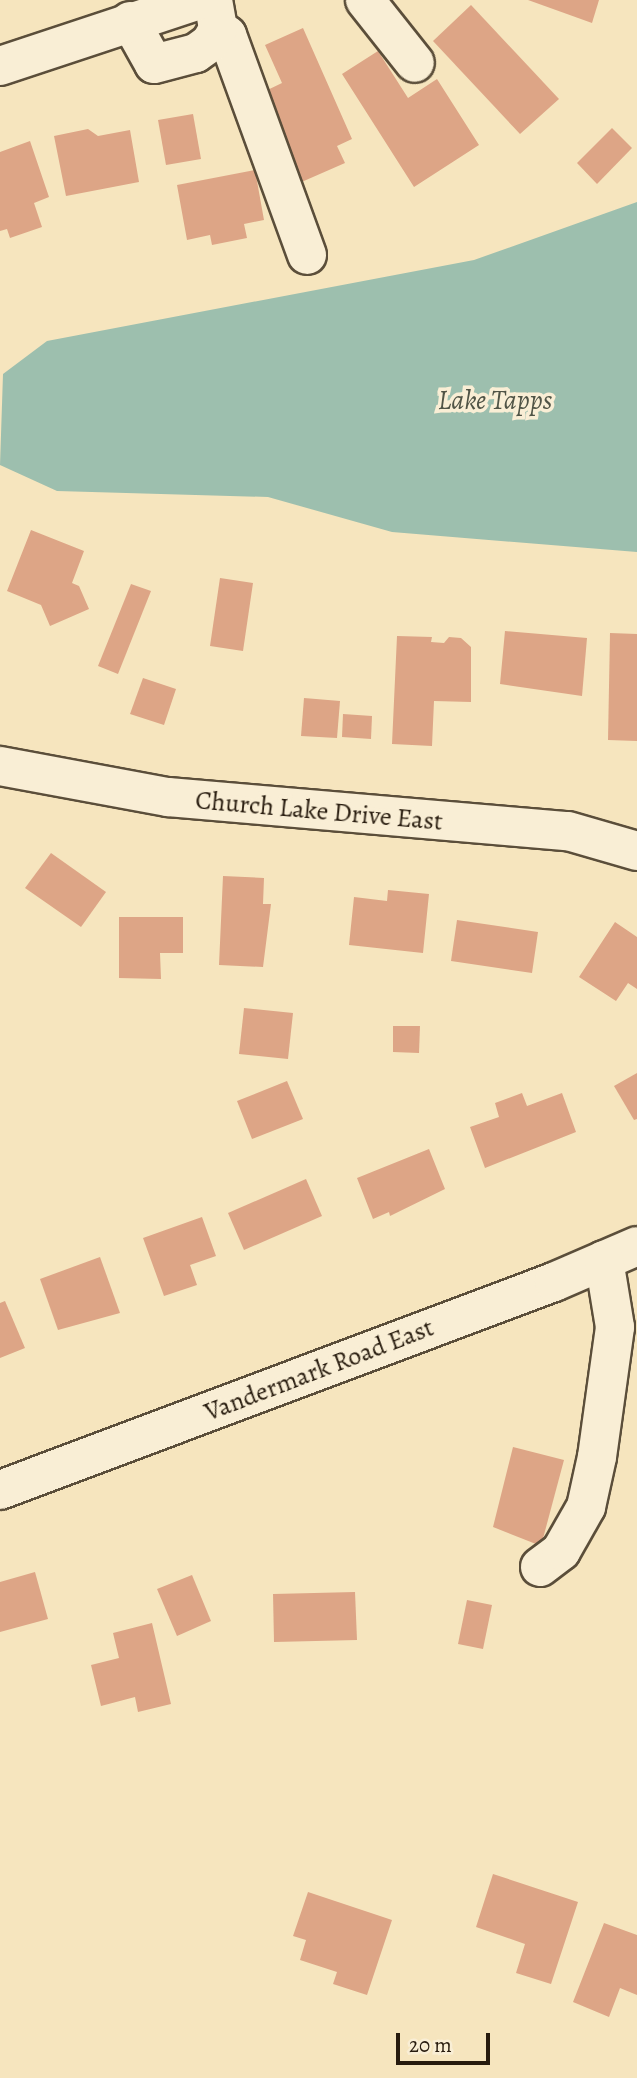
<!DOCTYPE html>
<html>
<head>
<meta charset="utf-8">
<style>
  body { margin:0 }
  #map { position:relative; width:637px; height:2078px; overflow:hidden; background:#f6e5be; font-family:Alegreya,serif }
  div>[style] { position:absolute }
  .water>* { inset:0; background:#9dbfae }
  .building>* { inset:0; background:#dda586 }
  .roads { filter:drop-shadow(2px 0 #5b4e3a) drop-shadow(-2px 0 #5b4e3a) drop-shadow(0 2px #5b4e3a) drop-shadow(0 -2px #5b4e3a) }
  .minor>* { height:38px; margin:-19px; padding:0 19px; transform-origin:19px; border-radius:19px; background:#f9eed5 }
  span { translate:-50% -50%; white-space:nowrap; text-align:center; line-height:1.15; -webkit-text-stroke:7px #f9eed5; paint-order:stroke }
  .street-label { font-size:26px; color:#271b0e }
  .water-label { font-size:28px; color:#505446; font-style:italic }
  .scale { position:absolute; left:396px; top:2033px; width:94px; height:32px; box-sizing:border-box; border:4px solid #271b0e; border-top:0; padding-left:9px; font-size:21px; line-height:24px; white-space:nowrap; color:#271b0e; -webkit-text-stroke:5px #f9eed5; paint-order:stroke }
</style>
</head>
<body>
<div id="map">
  <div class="water">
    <i style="clip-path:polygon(637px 202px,637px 552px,392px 532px,268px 497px,57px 491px,0 465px,3px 374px,47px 341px,474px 260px)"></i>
  </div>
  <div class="building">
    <i style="clip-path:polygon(528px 0,599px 0,592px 23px)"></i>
    <i style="clip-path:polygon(471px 5px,559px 99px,520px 134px,433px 41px)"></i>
    <i style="clip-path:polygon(303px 28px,352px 139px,337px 146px,345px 163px,297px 184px,257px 95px,282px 83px,265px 45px)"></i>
    <i style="clip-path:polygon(378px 51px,408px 98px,437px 79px,479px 145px,414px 187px,342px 74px)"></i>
    <i style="clip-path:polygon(193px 114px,201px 159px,166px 165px,158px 120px)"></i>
    <i style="clip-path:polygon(612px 128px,632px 148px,597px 184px,577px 163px)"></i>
    <i style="clip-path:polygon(88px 129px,98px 136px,130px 130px,139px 182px,66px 196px,54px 136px)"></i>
    <i style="clip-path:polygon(30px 141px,49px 197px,34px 203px,42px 227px,10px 238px,7px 229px,0 231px,0 152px)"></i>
    <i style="clip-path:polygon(255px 170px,264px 220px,244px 224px,247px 238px,212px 245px,210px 235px,187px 240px,177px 185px)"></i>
    <i style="clip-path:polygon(31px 530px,84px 551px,72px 583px,79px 586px,89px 609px,50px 626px,41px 605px,7px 591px)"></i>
    <i style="clip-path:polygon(220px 578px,253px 583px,243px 651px,210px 646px)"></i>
    <i style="clip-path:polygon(131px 584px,151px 591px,118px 674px,98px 666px)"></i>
    <i style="clip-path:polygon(505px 631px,587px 638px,582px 696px,500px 684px)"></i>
    <i style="clip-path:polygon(610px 633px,637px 634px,637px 741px,608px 740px)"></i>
    <i style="clip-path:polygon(397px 636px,432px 637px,431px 642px,444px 643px,449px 637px,461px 638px,471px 647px,471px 702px,434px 701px,432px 746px,392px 744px)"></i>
    <i style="clip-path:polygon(143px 678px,176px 689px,164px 725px,130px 714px)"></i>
    <i style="clip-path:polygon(304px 698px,340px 701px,337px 738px,301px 736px)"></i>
    <i style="clip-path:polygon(343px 714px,372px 716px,371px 739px,342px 737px)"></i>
    <i style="clip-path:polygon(51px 853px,106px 892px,81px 927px,25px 888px)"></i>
    <i style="clip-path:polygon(223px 876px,264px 878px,263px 904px,271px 904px,263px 967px,219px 965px)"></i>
    <i style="clip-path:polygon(388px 890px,429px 894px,423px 953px,349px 945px,354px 897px,387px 901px)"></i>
    <i style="clip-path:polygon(119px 917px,183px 917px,183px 953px,160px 953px,161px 979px,119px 978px)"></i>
    <i style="clip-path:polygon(457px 920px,538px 932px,532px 973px,451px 961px)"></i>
    <i style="clip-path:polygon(615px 922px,637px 937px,637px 989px,628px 983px,616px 1001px,579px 977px)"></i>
    <i style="clip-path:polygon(244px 1008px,293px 1013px,288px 1059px,239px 1054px)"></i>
    <i style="clip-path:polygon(393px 1026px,420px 1026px,419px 1053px,393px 1052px)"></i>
    <i style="clip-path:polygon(637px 1073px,637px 1119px,634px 1120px,614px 1086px)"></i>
    <i style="clip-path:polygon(287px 1081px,303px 1119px,252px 1139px,237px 1101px)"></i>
    <i style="clip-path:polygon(522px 1093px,527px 1106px,562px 1093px,576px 1132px,485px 1168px,470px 1127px,499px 1117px,495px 1103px)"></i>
    <i style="clip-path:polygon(429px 1149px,445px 1189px,390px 1216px,389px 1212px,373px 1219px,357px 1178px)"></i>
    <i style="clip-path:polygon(306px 1179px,322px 1216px,244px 1250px,228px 1213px)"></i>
    <i style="clip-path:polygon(202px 1217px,216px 1256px,190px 1265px,197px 1285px,164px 1296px,143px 1238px)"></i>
    <i style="clip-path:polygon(100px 1257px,120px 1313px,58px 1330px,40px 1279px)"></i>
    <i style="clip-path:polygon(5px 1301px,25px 1348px,0 1358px,0 1303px)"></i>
    <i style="clip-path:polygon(513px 1447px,564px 1460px,541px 1546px,493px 1527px)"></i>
    <i style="clip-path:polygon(35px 1572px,48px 1619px,0 1632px,0 1582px)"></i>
    <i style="clip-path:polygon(192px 1575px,211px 1621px,177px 1636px,157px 1589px)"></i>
    <i style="clip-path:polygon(355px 1592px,357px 1640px,274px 1642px,273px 1594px)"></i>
    <i style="clip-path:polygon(467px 1600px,492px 1605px,483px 1649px,458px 1644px)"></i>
    <i style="clip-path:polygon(152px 1623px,171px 1704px,138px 1712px,135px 1697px,101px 1706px,91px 1665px,119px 1658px,113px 1633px)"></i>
    <i style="clip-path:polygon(493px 1874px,578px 1902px,551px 1984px,516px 1973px,525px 1944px,476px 1927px)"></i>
    <i style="clip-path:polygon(308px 1892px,392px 1920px,367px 1995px,333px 1984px,337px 1972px,300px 1960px,306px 1940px,293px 1936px)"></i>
    <i style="clip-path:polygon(604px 1923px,637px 1935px,637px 1995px,620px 1988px,609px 2017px,573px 2002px)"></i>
  </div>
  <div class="roads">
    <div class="minor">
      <i style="left:213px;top:0;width:29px;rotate:80deg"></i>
      <i style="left:218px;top:29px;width:11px;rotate:34deg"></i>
      <i style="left:227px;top:35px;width:234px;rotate:70deg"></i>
      <i style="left:365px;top:0;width:80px;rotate:51.6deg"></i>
      <i style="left:130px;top:21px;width:49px;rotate:60.8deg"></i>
      <i style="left:154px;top:64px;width:43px;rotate:-14.7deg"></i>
      <i style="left:196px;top:53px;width:17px;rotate:-36deg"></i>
      <i style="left:210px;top:43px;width:16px;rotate:-60deg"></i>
      <i style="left:0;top:66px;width:210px;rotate:-18.3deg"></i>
      <i style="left:0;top:766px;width:171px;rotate:10.5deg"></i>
      <i style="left:168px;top:797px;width:401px;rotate:4.9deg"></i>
      <i style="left:568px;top:831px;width:72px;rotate:16.2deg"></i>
      <i style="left:0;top:1490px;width:592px;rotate:-20.58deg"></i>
      <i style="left:554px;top:1282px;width:90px;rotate:-23.4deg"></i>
      <i style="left:540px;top:1567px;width:26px;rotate:-37deg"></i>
      <i style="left:561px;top:1551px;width:51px;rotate:-60.4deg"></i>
      <i style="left:586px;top:1507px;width:51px;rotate:-77.6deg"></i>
      <i style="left:597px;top:1457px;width:131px;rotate:-82.1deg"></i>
      <i style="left:615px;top:1327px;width:68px;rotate:-99.3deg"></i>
    </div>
  </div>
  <div class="street-label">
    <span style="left:319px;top:811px;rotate:5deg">Church Lake Drive East</span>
    <span style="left:319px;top:1370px;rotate:-21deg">Vandermark Road East</span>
  </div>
  <div class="water-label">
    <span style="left:495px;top:400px">Lake Tapps</span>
  </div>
  <div class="scale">20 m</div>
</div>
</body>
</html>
